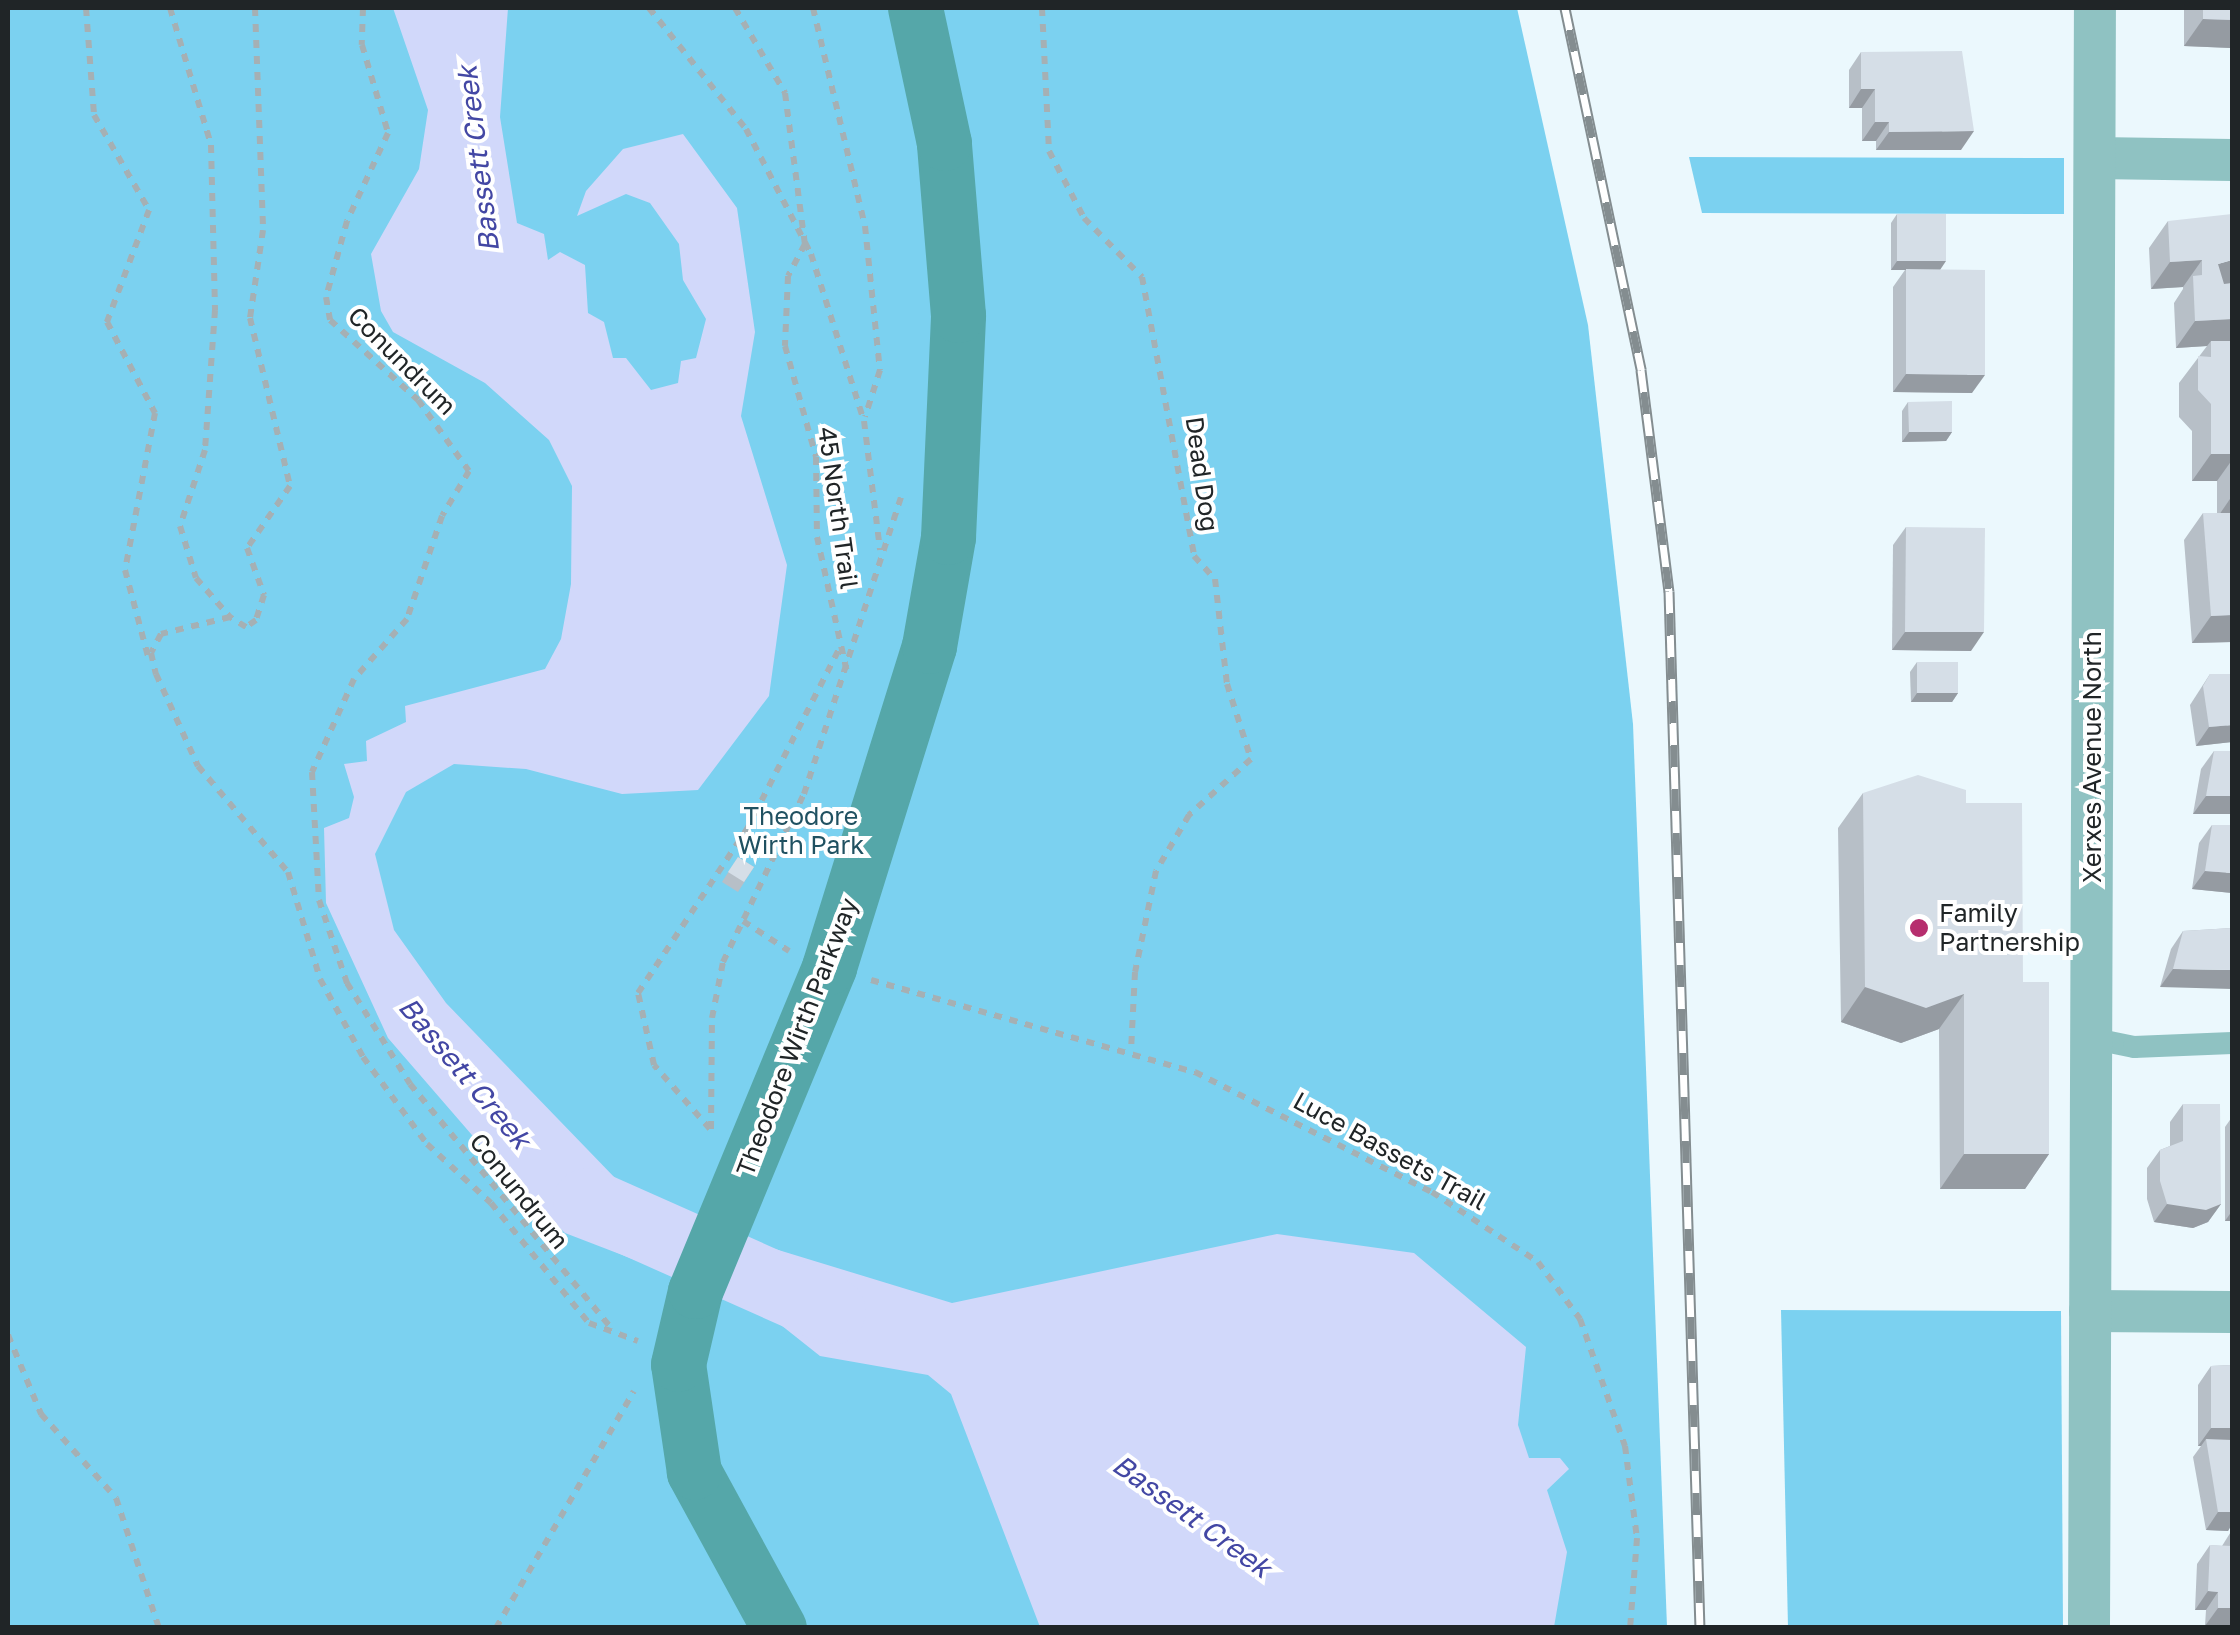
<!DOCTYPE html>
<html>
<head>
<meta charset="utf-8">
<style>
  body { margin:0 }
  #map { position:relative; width:2240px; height:1635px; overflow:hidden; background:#ebf8fd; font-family:"Golos Text",sans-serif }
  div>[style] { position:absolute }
  .green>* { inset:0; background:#7bd1f0 }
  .water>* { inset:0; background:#d1d8fa }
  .river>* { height:68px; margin:-34px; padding:0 34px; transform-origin:34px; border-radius:34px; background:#d1d8fa }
  .path>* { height:6px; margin-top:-3px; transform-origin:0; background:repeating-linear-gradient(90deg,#a5b0b4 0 8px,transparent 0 16px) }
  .lane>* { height:22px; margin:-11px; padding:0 11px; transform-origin:11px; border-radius:11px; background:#8fc2c2 }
  .street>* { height:42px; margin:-21px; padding:0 21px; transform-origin:21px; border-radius:21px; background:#8fc2c2 }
  .secondary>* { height:55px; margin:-27.5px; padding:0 27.5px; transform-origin:27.5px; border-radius:27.5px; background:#55a7a9 }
  .rail>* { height:11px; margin-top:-5.5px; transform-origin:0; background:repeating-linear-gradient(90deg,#fff 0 22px,#848d90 0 44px); box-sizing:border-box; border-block:2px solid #848d90 }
  .wall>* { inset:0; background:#b7bfc7 }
  .shaded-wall>* { inset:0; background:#959ba2 }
  .building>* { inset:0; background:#d5dee7 }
  .dots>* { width:28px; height:28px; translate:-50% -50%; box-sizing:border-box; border:5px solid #fff; border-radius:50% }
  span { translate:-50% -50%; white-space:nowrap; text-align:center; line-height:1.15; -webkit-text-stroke:8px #fff; paint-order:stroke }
  .street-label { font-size:25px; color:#202527 }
  .park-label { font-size:25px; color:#205161 }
  .poi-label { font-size:25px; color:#202527 }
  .left { translate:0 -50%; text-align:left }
  .water-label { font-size:28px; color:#4347a4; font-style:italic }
  .frame { position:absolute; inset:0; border:10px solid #202527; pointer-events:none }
</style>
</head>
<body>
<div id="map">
  <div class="green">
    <i style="clip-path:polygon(8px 8px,1517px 8px,1588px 325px,1633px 724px,1667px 1627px,8px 1628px)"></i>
    <i style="clip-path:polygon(1689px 157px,2064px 158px,2064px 214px,1702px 213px)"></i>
    <i style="clip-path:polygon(1781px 1310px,2061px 1311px,2063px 1627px,1788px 1627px)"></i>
  </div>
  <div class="water">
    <i style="clip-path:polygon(393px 8px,508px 8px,500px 117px,517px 223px,544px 234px,548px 260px,560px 252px,585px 265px,588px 313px,604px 322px,613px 358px,626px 358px,651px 390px,678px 383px,681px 361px,696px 358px,706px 319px,683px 280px,679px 244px,650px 203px,626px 194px,577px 216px,586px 191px,623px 149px,683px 134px,737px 208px,755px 332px,741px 416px,787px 565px,769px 696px,698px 790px,622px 794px,526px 769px,454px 764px,406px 792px,375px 854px,394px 930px,446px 1003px,616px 1179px,680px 1210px,656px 1268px,565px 1233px,516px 1186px,388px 1038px,326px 903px,324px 828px,349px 818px,354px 797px,344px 764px,367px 761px,366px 741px,406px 722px,405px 706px,545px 669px,561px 639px,571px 584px,572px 486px,549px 440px,485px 383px,393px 332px,381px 311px,371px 254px,419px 169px,428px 110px)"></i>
    <i style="clip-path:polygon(1277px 1234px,1414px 1253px,1526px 1347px,1518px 1425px,1529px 1458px,1560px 1458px,1569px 1469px,1547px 1490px,1567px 1552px,1554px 1627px,1040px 1627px,951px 1394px,928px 1375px,820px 1356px,742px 1294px,762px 1245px,952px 1303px)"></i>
  </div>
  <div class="river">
    <i style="left:587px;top:1202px;width:268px;rotate:24deg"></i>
  </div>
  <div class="path">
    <i style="left:86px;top:8px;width:107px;rotate:85.7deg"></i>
    <i style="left:94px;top:115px;width:110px;rotate:59.9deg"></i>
    <i style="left:149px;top:210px;width:120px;rotate:110.6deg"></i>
    <i style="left:107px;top:322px;width:103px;rotate:62.2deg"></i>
    <i style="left:155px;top:413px;width:160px;rotate:100.8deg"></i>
    <i style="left:125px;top:570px;width:93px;rotate:75.1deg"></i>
    <i style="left:170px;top:8px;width:143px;rotate:73.3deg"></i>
    <i style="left:211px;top:145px;width:165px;rotate:88.6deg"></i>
    <i style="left:215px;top:310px;width:140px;rotate:94.1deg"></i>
    <i style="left:205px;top:450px;width:80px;rotate:108.2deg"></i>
    <i style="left:180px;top:526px;width:54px;rotate:72.9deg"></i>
    <i style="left:196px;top:578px;width:52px;rotate:48.9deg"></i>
    <i style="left:255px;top:8px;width:222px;rotate:87.9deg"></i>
    <i style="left:263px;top:230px;width:89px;rotate:98.4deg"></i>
    <i style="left:250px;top:318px;width:173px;rotate:76.6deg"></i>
    <i style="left:290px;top:486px;width:75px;rotate:124.7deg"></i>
    <i style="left:247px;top:548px;width:50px;rotate:70.1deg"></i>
    <i style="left:264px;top:595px;width:26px;rotate:108deg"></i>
    <i style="left:256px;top:620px;width:12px;rotate:145deg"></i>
    <i style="left:246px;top:627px;width:19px;rotate:-148deg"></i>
    <i style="left:230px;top:617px;width:71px;rotate:166.2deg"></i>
    <i style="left:161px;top:634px;width:21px;rotate:118deg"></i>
    <i style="left:151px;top:653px;width:22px;rotate:77deg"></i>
    <i style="left:156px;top:674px;width:101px;rotate:65.5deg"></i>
    <i style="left:198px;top:766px;width:139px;rotate:49.7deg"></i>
    <i style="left:288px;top:872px;width:112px;rotate:73.3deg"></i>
    <i style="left:320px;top:979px;width:89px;rotate:61.1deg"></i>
    <i style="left:363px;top:1057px;width:108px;rotate:53.7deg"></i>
    <i style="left:427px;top:1144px;width:87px;rotate:42.7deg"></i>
    <i style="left:491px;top:1203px;width:155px;rotate:50.8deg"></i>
    <i style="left:589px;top:1323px;width:52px;rotate:20.2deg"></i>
    <i style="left:363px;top:8px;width:37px;rotate:92deg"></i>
    <i style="left:362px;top:45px;width:92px;rotate:73.5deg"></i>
    <i style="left:388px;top:133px;width:97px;rotate:115deg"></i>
    <i style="left:347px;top:221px;width:79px;rotate:105.4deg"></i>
    <i style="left:326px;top:297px;width:23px;rotate:80deg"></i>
    <i style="left:330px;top:320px;width:119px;rotate:42.3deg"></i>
    <i style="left:418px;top:400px;width:87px;rotate:54.3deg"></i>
    <i style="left:469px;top:471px;width:52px;rotate:121deg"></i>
    <i style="left:442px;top:516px;width:109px;rotate:108.8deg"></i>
    <i style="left:407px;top:619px;width:80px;rotate:131.5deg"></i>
    <i style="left:354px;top:679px;width:102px;rotate:114.3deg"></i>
    <i style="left:312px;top:772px;width:128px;rotate:86.9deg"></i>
    <i style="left:319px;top:900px;width:88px;rotate:71.4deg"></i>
    <i style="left:347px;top:983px;width:119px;rotate:58deg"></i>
    <i style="left:410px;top:1084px;width:318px;rotate:50.5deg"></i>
    <i style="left:649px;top:8px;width:155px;rotate:51.3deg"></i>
    <i style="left:746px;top:129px;width:141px;rotate:62.5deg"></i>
    <i style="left:811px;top:254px;width:175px;rotate:72.4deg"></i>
    <i style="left:864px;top:421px;width:130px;rotate:82.9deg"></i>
    <i style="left:735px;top:8px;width:99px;rotate:59.5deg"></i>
    <i style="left:785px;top:93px;width:152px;rotate:82.5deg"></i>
    <i style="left:805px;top:244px;width:36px;rotate:118deg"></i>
    <i style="left:788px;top:276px;width:70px;rotate:92.5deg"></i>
    <i style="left:785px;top:346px;width:115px;rotate:74.4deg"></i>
    <i style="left:816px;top:457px;width:80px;rotate:89.3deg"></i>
    <i style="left:817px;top:537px;width:138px;rotate:77.5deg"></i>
    <i style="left:813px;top:8px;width:224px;rotate:76.6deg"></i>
    <i style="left:865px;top:226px;width:145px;rotate:84.1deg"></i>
    <i style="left:880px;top:370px;width:49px;rotate:107.7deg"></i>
    <i style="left:1042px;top:8px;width:143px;rotate:87.2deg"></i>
    <i style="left:1049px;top:151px;width:76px;rotate:62.4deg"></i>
    <i style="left:1084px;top:218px;width:83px;rotate:45.5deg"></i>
    <i style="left:1142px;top:277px;width:284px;rotate:79.4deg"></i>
    <i style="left:1194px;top:556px;width:31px;rotate:48deg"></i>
    <i style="left:1215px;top:579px;width:106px;rotate:83.5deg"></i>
    <i style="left:1227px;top:684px;width:79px;rotate:72.3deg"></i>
    <i style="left:1251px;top:759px;width:84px;rotate:137.9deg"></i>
    <i style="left:1189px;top:815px;width:65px;rotate:120.5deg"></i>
    <i style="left:1156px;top:871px;width:103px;rotate:101.7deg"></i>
    <i style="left:1135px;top:972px;width:80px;rotate:92.9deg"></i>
    <i style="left:743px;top:921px;width:55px;rotate:33.1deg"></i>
    <i style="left:871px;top:980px;width:337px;rotate:15.9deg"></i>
    <i style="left:1195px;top:1072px;width:266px;rotate:26.9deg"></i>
    <i style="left:1432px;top:1192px;width:127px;rotate:33.4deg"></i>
    <i style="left:1538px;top:1262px;width:71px;rotate:53.6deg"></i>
    <i style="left:1580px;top:1319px;width:135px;rotate:70.5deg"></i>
    <i style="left:1625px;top:1446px;width:93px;rotate:82.6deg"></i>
    <i style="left:1637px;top:1538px;width:90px;rotate:94.4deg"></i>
    <i style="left:710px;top:1129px;width:85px;rotate:-131.2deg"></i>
    <i style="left:654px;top:1065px;width:74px;rotate:-102.5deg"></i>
    <i style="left:638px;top:993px;width:197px;rotate:-56.4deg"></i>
    <i style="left:747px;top:829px;width:204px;rotate:-62.9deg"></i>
    <i style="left:711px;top:1129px;width:111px;rotate:-89.5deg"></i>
    <i style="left:712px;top:1018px;width:57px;rotate:-78.9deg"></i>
    <i style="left:723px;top:962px;width:187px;rotate:-64.3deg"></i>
    <i style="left:804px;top:794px;width:312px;rotate:-71.9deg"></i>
    <i style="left:8px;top:1335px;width:86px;rotate:67.3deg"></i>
    <i style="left:41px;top:1414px;width:113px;rotate:48.2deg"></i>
    <i style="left:116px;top:1498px;width:137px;rotate:71.7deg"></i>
    <i style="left:496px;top:1628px;width:274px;rotate:-59.8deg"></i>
  </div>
  <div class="lane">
    <i style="left:2090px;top:1038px;width:45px;rotate:11.6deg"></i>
    <i style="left:2134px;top:1047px;width:98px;rotate:-2.3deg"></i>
  </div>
  <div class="street">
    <i style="left:2096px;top:158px;width:136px;rotate:0.8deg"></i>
    <i style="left:2090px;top:1311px;width:142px;rotate:0.4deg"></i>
    <i style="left:2089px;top:1628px;width:1620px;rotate:-89.79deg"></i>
  </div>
  <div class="secondary">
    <i style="left:779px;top:1628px;width:178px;rotate:-118.6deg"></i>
    <i style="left:694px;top:1472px;width:109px;rotate:-98.4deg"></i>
    <i style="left:678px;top:1364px;width:75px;rotate:-76.9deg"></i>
    <i style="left:695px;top:1291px;width:351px;rotate:-67.5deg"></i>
    <i style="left:829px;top:967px;width:336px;rotate:-72.7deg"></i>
    <i style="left:929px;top:646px;width:111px;rotate:-80.1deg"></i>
    <i style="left:948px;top:537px;width:222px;rotate:-87.4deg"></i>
    <i style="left:958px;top:315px;width:173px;rotate:-94.7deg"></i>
    <i style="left:944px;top:143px;width:138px;rotate:-102.1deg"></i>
  </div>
  <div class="rail">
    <i style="left:1565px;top:8px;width:370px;rotate:78.1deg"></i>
    <i style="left:1641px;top:370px;width:223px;rotate:82.8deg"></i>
    <i style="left:1669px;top:591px;width:1037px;rotate:88.29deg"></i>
  </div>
  <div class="wall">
    <i style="clip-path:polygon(2184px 8px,2232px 8px,2232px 46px,2231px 48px,2184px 46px)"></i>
    <i style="clip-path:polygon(1861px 52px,1961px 150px,1876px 150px,1876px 141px,1862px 141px,1862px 108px,1849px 108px,1849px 70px)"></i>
    <i style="clip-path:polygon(1897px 214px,1940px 269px,1972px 393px,1893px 392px,1893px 287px,1905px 270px,1891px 270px,1891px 223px)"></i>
    <i style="clip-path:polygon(2168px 221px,2232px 283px,2232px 642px,2192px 643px,2184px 540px,2203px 513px,2217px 513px,2217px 481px,2192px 481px,2192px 431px,2179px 417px,2179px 383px,2207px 346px,2176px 348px,2174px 303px,2183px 289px,2183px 287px,2151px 289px,2149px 248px)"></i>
    <i style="clip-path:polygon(1908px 402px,1952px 432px,1946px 441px,1902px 442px,1902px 411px)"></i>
    <i style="clip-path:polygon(1906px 527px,1971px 651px,1892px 650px,1893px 545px)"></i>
    <i style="clip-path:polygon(1917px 662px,1958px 693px,1952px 702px,1911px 702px,1910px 672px)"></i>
    <i style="clip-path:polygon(2210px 674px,2232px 742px,2196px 746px,2190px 705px)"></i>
    <i style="clip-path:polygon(2214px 751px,2232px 751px,2232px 814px,2193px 814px,2201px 769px)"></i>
    <i style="clip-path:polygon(1863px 793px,1966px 803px,2023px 982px,2049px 1154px,2025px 1189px,1940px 1189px,1939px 1029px,1901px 1043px,1841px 1022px,1838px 828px)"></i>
    <i style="clip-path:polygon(2212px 825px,2232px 893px,2192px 889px,2199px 843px)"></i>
    <i style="clip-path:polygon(738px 857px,754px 867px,738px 892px,722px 882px)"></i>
    <i style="clip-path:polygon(2232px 928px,2160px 987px,2171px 949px,2183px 931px)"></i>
    <i style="clip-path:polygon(2183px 1104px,2221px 1204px,2208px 1222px,2193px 1228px,2154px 1222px,2147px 1199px,2147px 1168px,2160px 1150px,2170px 1146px,2170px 1122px)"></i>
    <i style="clip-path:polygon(2232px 1117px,2232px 1221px,2225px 1221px,2225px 1127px)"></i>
    <i style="clip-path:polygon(2232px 1365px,2232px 1524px,2228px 1531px,2206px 1530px,2193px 1457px,2201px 1446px,2198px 1446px,2198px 1385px,2211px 1366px)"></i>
    <i style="clip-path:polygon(2232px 1530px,2232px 1627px,2205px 1626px,2206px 1610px,2195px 1610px,2197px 1564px,2210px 1545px,2222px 1546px)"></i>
  </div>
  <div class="shaded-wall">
    <i style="clip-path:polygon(2203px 19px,2232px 20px,2232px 46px,2231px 48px,2184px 46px)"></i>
    <i style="clip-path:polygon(1861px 89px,1875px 89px,1862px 108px,1849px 108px)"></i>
    <i style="clip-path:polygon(1875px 122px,1889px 122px,1876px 141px,1862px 141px)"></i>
    <i style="clip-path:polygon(1974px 131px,1961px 150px,1876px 150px,1889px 132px)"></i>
    <i style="clip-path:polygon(2202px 260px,2183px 287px,2151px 289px,2170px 262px)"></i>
    <i style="clip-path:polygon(2232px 260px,2232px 283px,2199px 291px,2218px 264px)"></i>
    <i style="clip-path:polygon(1897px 261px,1946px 261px,1940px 270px,1891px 270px)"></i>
    <i style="clip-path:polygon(2232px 319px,2232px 345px,2211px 341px,2207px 346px,2176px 348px,2195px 321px)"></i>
    <i style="clip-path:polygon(1906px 374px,1985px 375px,1972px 393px,1893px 392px)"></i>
    <i style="clip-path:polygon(1909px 432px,1952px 432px,1946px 441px,1902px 442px)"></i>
    <i style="clip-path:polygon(2211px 454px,2232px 454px,2232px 460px,2217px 481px,2192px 481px)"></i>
    <i style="clip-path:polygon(2232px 496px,2232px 518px,2217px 518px)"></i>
    <i style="clip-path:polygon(2232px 615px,2232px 642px,2192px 643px,2211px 616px)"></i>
    <i style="clip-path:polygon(1905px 632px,1984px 632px,1971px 651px,1892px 650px)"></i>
    <i style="clip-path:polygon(1917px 693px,1958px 693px,1952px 702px,1911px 702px)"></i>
    <i style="clip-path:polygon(2232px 725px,2232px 742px,2196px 746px,2209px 727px)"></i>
    <i style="clip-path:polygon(2206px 796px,2232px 796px,2232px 814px,2193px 814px)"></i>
    <i style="clip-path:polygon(2205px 871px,2232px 873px,2232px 893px,2192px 889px)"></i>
    <i style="clip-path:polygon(2173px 969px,2232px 970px,2232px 989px,2160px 987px)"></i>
    <i style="clip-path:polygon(1865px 987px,1964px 994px,1939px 1029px,1901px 1043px,1841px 1022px)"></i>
    <i style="clip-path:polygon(1964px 1154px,2049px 1154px,2025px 1189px,1940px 1189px)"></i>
    <i style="clip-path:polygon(2167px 1204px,2221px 1204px,2208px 1222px,2193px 1228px,2154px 1222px)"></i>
    <i style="clip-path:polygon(2232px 1211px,2232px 1221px,2225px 1221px)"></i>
    <i style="clip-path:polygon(2211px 1428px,2232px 1428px,2232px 1446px,2206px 1439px,2201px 1446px,2198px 1446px)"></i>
    <i style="clip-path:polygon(2232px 1511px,2232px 1524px,2228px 1531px,2206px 1530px,2218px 1512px)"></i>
    <i style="clip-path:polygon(2208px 1591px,2218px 1592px,2206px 1610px,2195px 1610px)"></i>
    <i style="clip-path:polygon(2218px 1608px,2232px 1608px,2232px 1627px,2205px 1626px)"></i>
  </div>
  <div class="building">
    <i style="clip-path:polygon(2203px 8px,2232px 8px,2232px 20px,2203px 19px)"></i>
    <i style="clip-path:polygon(1962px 51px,1974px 131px,1889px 132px,1889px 122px,1875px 122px,1875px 89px,1861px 89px,1861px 52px)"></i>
    <i style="clip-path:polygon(1897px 214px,1946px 214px,1946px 261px,1897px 261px)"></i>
    <i style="clip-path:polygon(2232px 214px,2232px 260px,2218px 264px,2224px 284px,2232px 283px,2232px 319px,2195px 321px,2193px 276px,2202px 275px,2202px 260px,2170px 262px,2168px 221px)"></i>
    <i style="clip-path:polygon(1906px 269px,1985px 270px,1985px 375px,1906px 374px)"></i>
    <i style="clip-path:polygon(2211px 341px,2232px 341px,2232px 454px,2211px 454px,2211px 404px,2198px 390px,2198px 356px,2211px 357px)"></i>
    <i style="clip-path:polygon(1952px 401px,1952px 432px,1909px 432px,1908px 402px)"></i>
    <i style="clip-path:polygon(2203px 513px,2232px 513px,2232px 615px,2211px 616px)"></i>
    <i style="clip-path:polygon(1906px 527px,1985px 528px,1984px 632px,1905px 632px)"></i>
    <i style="clip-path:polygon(1917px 662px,1958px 662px,1958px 693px,1917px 693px)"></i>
    <i style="clip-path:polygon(2210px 674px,2232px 674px,2232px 725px,2209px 727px,2203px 686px)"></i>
    <i style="clip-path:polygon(2214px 751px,2232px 751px,2232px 796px,2206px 796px)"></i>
    <i style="clip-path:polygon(1918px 775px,1966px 790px,1966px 803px,2022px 803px,2023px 982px,2049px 982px,2049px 1154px,1964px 1154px,1964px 994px,1926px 1008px,1865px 987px,1863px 793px)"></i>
    <i style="clip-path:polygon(2212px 825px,2232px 825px,2232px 873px,2205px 871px)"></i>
    <i style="clip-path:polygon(738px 857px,754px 867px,744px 882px,728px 872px)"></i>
    <i style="clip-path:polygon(2232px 928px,2232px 970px,2173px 969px,2183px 931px)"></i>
    <i style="clip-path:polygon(2183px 1104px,2220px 1104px,2221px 1204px,2206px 1210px,2167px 1204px,2160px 1181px,2160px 1150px,2183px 1141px)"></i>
    <i style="clip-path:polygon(2232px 1365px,2232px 1428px,2211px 1428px,2211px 1366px)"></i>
    <i style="clip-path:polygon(2206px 1439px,2232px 1440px,2232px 1512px,2218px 1512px)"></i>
    <i style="clip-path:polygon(2210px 1545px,2232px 1546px,2232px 1608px,2218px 1608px,2218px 1592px,2208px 1591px)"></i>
  </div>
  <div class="dots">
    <i style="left:1919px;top:928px;background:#b62e6e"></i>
  </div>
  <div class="street-label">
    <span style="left:402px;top:361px;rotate:45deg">Conundrum</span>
    <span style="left:1202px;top:474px;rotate:82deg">Dead Dog</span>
    <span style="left:838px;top:508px;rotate:82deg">45 North Trail</span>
    <span style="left:2092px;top:757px;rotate:-90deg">Xerxes Avenue North</span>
    <span style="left:797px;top:1037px;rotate:-69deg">Theodore Wirth Parkway</span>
    <span style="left:1390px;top:1151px;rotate:29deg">Luce Bassets Trail</span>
    <span style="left:519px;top:1191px;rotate:51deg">Conundrum</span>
  </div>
  <div class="park-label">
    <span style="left:801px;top:831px">Theodore<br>Wirth Park</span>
  </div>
  <div class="poi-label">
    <span class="left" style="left:1939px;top:928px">Family<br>Partnership</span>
  </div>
  <div class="water-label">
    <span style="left:478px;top:159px;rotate:-97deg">Bassett Creek</span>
    <span style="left:465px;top:1073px;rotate:50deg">Bassett Creek</span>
    <span style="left:1192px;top:1516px;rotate:36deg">Bassett Creek</span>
  </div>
  <div class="frame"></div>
</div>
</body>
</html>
